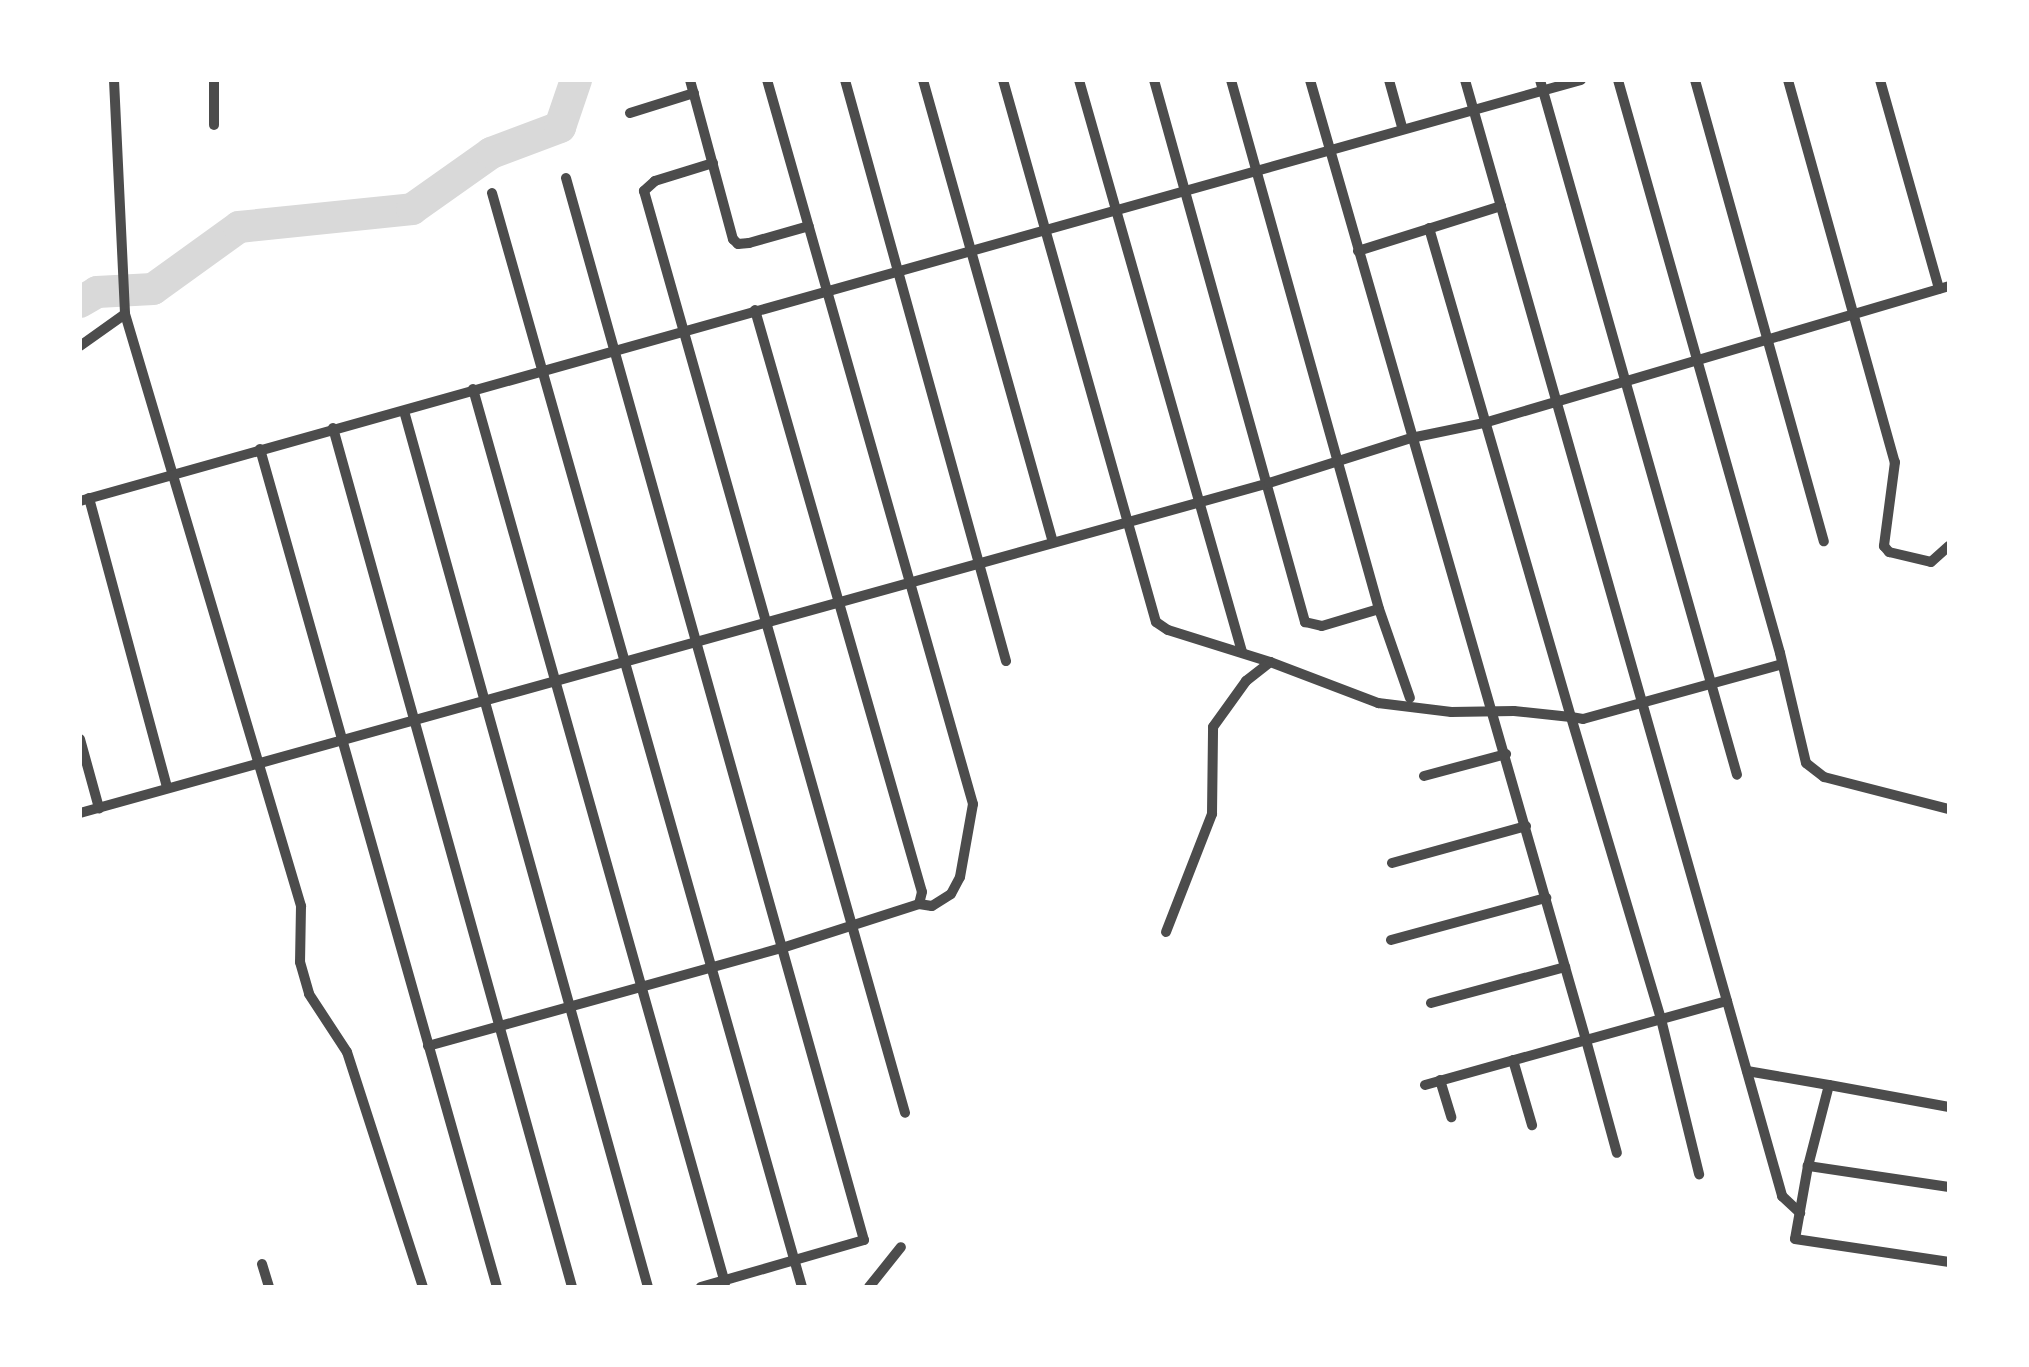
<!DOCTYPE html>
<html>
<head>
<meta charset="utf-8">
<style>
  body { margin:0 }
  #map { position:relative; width:2029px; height:1367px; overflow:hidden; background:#fff; font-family:"Titillium Web",sans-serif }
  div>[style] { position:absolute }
  .river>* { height:32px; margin:-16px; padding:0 16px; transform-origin:16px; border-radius:16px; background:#d9d9d9 }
  .minor>* { height:10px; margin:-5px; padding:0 5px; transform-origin:5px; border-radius:5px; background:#4c4c4c }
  span { translate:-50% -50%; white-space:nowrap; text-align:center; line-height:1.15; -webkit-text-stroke:8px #fff; paint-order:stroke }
  .frame { position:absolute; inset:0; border:82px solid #fff; pointer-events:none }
</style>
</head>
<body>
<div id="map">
  <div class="river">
    <i style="left:80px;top:302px;width:20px;rotate:-30deg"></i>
    <i style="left:97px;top:292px;width:56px;rotate:-3.1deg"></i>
    <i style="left:153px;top:289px;width:106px;rotate:-35.8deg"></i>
    <i style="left:239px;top:227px;width:174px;rotate:-5.9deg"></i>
    <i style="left:412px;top:209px;width:97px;rotate:-35.3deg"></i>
    <i style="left:491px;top:153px;width:74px;rotate:-20.6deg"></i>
    <i style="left:560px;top:127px;width:50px;rotate:-71.2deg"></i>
  </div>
  <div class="minor">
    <i style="left:114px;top:80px;width:234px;rotate:87.3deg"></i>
    <i style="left:125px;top:314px;width:618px;rotate:73.44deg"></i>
    <i style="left:301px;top:906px;width:56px;rotate:91deg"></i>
    <i style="left:300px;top:962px;width:33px;rotate:74deg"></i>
    <i style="left:309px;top:994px;width:69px;rotate:56.8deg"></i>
    <i style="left:347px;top:1052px;width:247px;rotate:72.1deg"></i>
    <i style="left:214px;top:80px;width:45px;rotate:90deg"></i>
    <i style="left:690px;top:80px;width:165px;rotate:74.9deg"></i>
    <i style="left:733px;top:239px;width:7px;rotate:45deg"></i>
    <i style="left:738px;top:244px;width:11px;rotate:-5deg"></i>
    <i style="left:749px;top:243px;width:62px;rotate:-15.8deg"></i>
    <i style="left:845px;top:80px;width:603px;rotate:74.51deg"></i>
    <i style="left:923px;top:80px;width:480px;rotate:74.3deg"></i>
    <i style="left:1003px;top:80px;width:563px;rotate:74.24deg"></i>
    <i style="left:1156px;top:622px;width:14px;rotate:34deg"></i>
    <i style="left:1168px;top:630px;width:107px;rotate:17.4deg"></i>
    <i style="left:1079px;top:80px;width:595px;rotate:74.09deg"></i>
    <i style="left:1154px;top:80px;width:563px;rotate:74.43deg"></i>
    <i style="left:1305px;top:622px;width:17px;rotate:13deg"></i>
    <i style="left:1322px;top:626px;width:59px;rotate:-16.6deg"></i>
    <i style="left:1231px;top:80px;width:549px;rotate:74.37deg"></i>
    <i style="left:1379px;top:609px;width:94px;rotate:70.8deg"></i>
    <i style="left:1310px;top:80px;width:999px;rotate:73.96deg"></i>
    <i style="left:1586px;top:1040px;width:146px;rotate:-15.5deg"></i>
    <i style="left:1727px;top:1001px;width:203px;rotate:74.2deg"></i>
    <i style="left:1782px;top:1196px;width:25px;rotate:43deg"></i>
    <i style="left:1389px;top:80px;width:49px;rotate:74.5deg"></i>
    <i style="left:1465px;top:80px;width:958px;rotate:74.12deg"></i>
    <i style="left:1540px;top:80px;width:722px;rotate:74.17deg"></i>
    <i style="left:1618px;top:80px;width:595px;rotate:74.21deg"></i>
    <i style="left:1780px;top:653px;width:113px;rotate:76.7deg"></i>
    <i style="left:1806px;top:763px;width:23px;rotate:38deg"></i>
    <i style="left:1824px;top:777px;width:129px;rotate:14.4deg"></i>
    <i style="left:1695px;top:80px;width:479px;rotate:74.4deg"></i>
    <i style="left:1788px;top:80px;width:397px;rotate:74.4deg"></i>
    <i style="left:1895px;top:462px;width:85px;rotate:97.5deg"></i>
    <i style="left:1884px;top:546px;width:8px;rotate:50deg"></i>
    <i style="left:1889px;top:552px;width:43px;rotate:13.4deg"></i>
    <i style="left:1931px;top:562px;width:24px;rotate:-42deg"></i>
    <i style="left:1880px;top:80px;width:217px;rotate:74.2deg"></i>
    <i style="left:630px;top:113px;width:67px;rotate:-17.4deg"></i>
    <i style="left:713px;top:163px;width:61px;rotate:162.8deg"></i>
    <i style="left:655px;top:181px;width:15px;rotate:138deg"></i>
    <i style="left:644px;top:191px;width:958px;rotate:74.19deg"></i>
    <i style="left:566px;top:178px;width:1103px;rotate:74.33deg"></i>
    <i style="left:864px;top:1240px;width:170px;rotate:163.9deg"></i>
    <i style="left:492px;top:193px;width:1137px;rotate:74.18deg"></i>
    <i style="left:1429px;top:228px;width:509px;rotate:73.81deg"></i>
    <i style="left:1571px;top:717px;width:12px;rotate:9deg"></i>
    <i style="left:1583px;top:719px;width:206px;rotate:-15.4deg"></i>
    <i style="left:1358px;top:251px;width:150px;rotate:-17.5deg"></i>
    <i style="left:755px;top:310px;width:605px;rotate:73.99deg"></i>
    <i style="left:922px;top:892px;width:12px;rotate:104deg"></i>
    <i style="left:80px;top:346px;width:55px;rotate:-35.4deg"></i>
    <i style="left:473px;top:389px;width:929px;rotate:74.26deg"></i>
    <i style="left:404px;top:411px;width:909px;rotate:74.44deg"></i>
    <i style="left:333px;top:428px;width:892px;rotate:74.45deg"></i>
    <i style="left:260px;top:449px;width:871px;rotate:74.21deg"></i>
    <i style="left:89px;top:498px;width:300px;rotate:74.9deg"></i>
    <i style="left:80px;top:501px;width:1559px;rotate:-15.67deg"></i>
    <i style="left:80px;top:739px;width:72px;rotate:74.6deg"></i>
    <i style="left:1424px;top:776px;width:85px;rotate:-15deg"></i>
    <i style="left:80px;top:813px;width:1234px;rotate:-15.51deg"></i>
    <i style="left:1269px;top:483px;width:149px;rotate:-17.6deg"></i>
    <i style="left:1411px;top:438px;width:75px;rotate:-11.6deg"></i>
    <i style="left:1484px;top:423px;width:485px;rotate:-16.4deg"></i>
    <i style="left:1392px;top:863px;width:139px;rotate:-15.4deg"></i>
    <i style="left:1166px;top:932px;width:127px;rotate:-68.7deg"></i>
    <i style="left:1212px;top:814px;width:87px;rotate:-89.3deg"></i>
    <i style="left:1213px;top:727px;width:57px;rotate:-54.3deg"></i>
    <i style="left:1246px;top:681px;width:31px;rotate:-38deg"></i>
    <i style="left:1270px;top:662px;width:116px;rotate:20.8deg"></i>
    <i style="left:1378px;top:703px;width:74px;rotate:7deg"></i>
    <i style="left:1451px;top:712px;width:63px;rotate:-0.9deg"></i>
    <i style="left:1514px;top:711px;width:57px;rotate:6deg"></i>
    <i style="left:1571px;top:717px;width:315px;rotate:73.4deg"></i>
    <i style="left:1661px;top:1019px;width:160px;rotate:76.2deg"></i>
    <i style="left:1391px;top:940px;width:161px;rotate:-15.2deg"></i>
    <i style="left:1431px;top:1003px;width:139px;rotate:-15deg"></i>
    <i style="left:428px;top:1046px;width:367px;rotate:-15.5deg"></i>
    <i style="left:782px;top:948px;width:144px;rotate:-17.8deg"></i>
    <i style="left:919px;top:904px;width:13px;rotate:9deg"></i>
    <i style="left:932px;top:906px;width:22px;rotate:-32deg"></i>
    <i style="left:951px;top:894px;width:19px;rotate:-62deg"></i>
    <i style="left:960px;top:877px;width:74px;rotate:-79.9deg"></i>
    <i style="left:973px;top:804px;width:753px;rotate:-105.88deg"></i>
    <i style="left:1513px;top:1060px;width:68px;rotate:73.7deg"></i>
    <i style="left:1747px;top:1071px;width:83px;rotate:9.7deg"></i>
    <i style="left:1829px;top:1085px;width:84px;rotate:104.5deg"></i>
    <i style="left:1440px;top:1080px;width:39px;rotate:73deg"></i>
    <i style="left:1425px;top:1085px;width:167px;rotate:-15.6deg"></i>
    <i style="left:1586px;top:1040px;width:117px;rotate:74.7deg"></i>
    <i style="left:1829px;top:1085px;width:122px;rotate:10.4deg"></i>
    <i style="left:1949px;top:1187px;width:143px;rotate:-171.5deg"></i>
    <i style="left:1808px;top:1166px;width:74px;rotate:100.1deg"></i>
    <i style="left:1795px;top:1239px;width:156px;rotate:8.5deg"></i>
    <i style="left:262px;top:1264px;width:24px;rotate:73deg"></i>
    <i style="left:869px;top:1287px;width:51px;rotate:-51.3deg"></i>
  </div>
  <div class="frame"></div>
</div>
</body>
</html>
